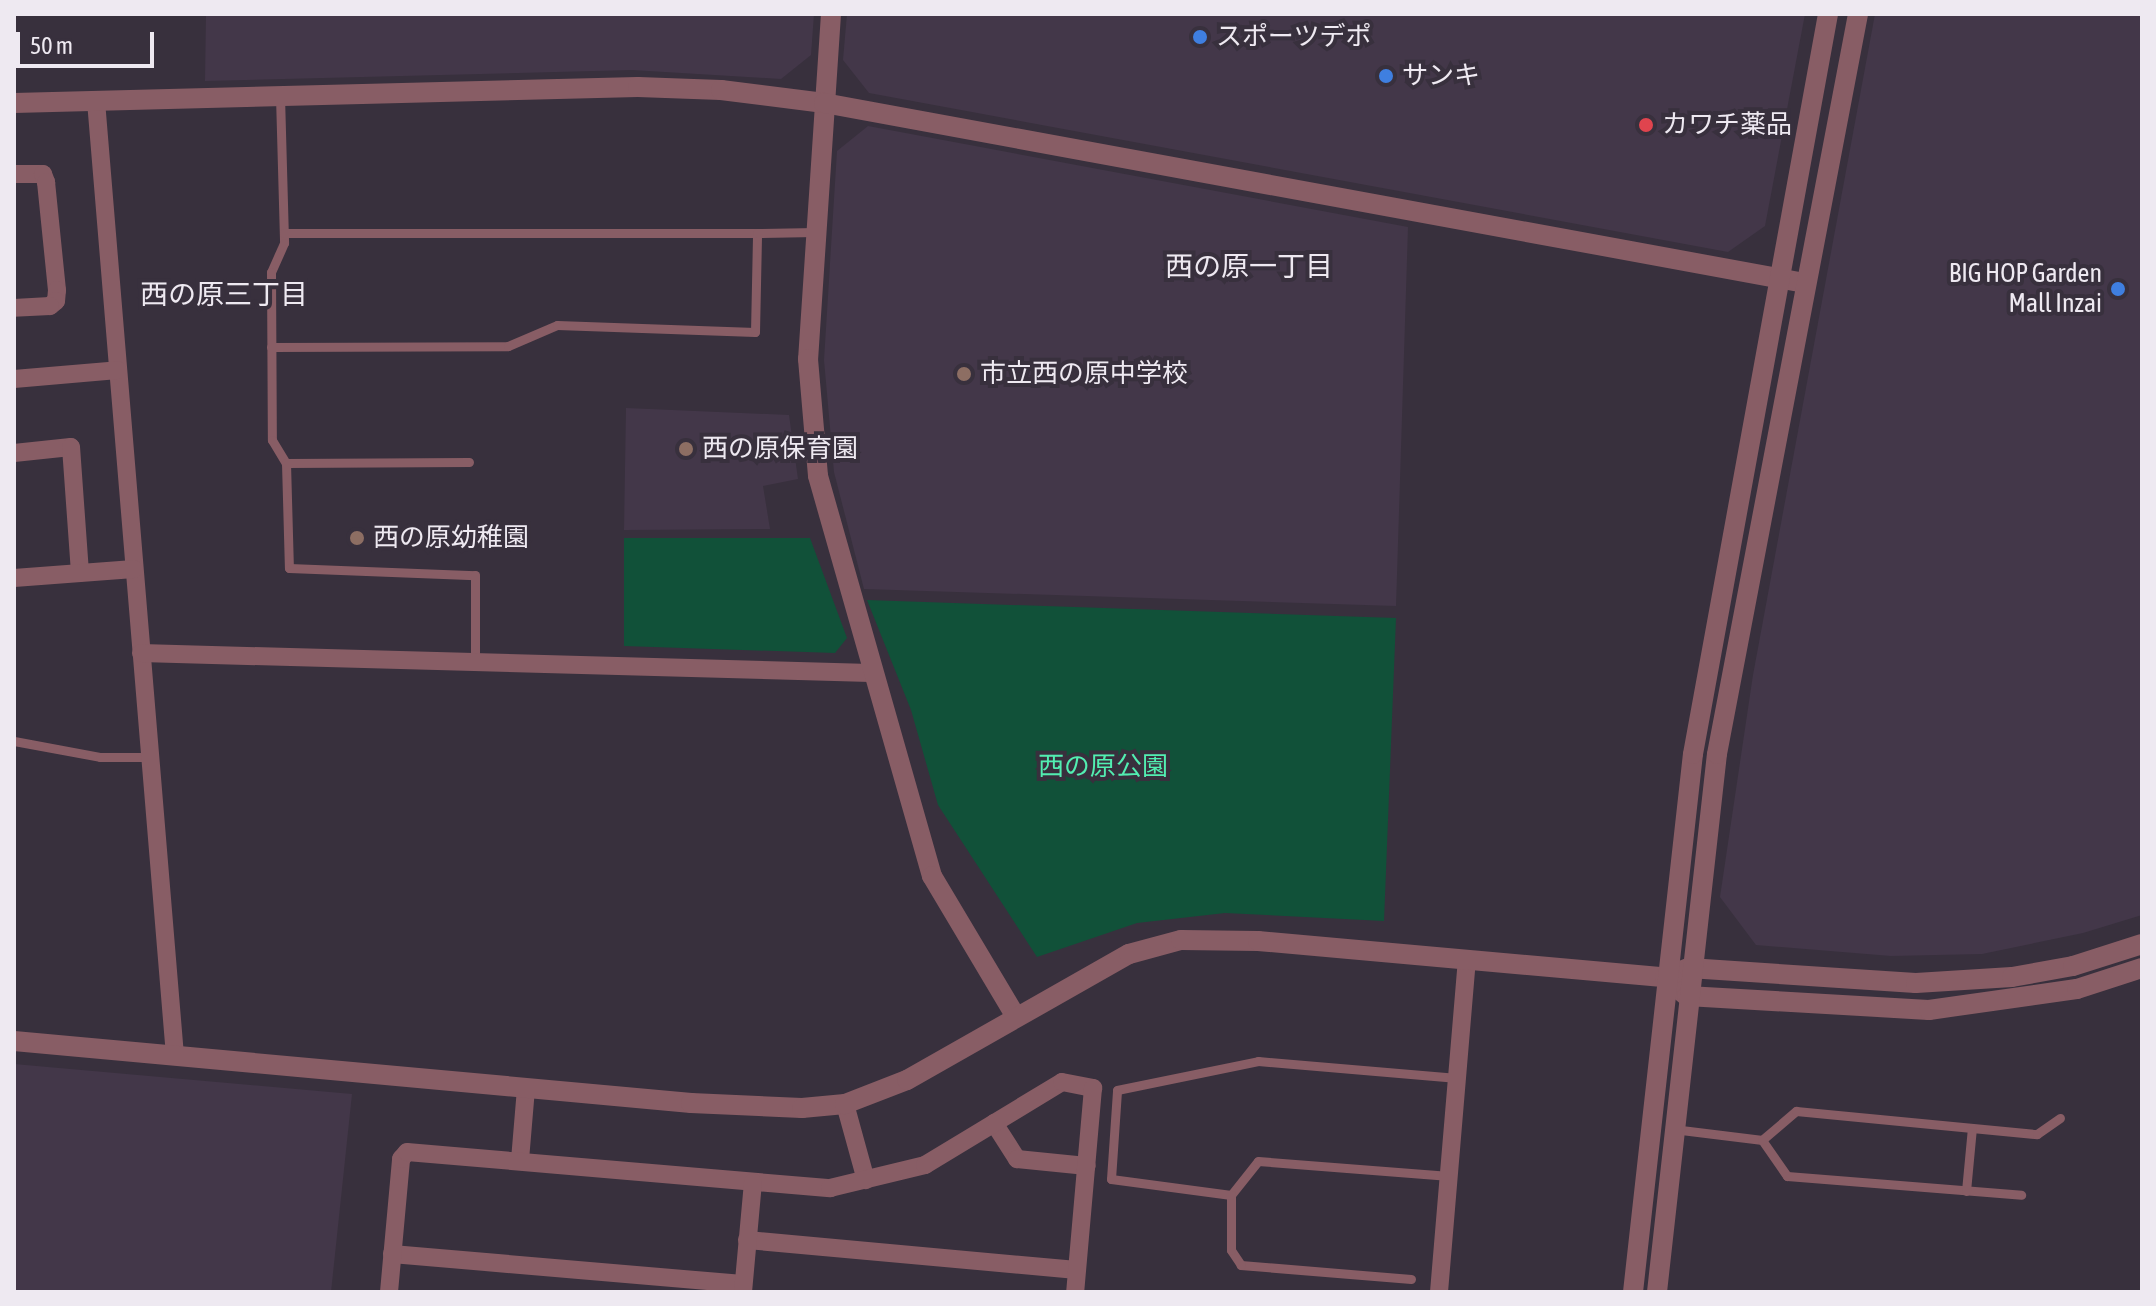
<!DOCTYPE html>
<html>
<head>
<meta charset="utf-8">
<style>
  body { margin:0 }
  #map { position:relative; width:2156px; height:1306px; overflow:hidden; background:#38303d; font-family:"Asap Condensed","Noto Sans JP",sans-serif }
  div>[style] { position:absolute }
  .built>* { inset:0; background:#433749 }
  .green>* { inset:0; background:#115139 }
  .service>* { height:9px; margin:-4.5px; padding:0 4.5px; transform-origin:4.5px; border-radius:4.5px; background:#885d65 }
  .minor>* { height:18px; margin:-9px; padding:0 9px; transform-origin:9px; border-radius:9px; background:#885d65 }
  .tertiary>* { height:20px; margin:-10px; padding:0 10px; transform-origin:10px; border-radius:10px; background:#885d65 }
  .dots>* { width:22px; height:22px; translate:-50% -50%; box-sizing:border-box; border:4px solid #38303d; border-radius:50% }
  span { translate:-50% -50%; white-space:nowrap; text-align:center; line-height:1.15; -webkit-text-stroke:8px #38303d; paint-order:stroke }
  .poi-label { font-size:26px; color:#eee9f1 }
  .left { translate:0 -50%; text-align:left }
  .right { translate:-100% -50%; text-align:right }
  .park-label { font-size:26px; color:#52eeb1 }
  .neighbourhood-label { font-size:28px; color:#eee9f1 }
  .frame { position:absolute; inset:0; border:16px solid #eee9f1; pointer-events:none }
  .scale { position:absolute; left:16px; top:32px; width:138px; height:36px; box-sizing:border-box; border:4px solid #eee9f1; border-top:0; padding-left:10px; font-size:24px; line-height:28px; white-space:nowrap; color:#eee9f1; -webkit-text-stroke:6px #38303d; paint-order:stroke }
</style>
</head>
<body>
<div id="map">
  <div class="built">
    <i style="clip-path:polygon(206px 14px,814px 14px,811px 55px,781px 79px,632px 70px,205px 81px)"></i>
    <i style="clip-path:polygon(847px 14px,1805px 14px,1765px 226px,1728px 252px,869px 93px,843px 60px)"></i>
    <i style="clip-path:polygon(1875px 14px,2142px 14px,2142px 915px,2083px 933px,1982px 954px,1891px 956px,1756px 945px,1720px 897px,1753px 675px)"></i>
    <i style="clip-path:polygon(868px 126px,1408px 227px,1396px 606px,864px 589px,834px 472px,824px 360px,837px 151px)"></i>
    <i style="clip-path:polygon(626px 408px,789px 415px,798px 479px,763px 486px,770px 529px,624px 530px)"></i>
    <i style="clip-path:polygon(14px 1064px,352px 1094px,331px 1292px,14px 1292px)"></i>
  </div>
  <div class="green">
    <i style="clip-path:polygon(624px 538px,810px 538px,847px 638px,835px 653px,624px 646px)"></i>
    <i style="clip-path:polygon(867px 600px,1396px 618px,1384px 921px,1225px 913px,1137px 923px,1037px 957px,938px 805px,911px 710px)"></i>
  </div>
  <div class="service">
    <i style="left:280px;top:96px;width:147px;rotate:88.4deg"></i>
    <i style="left:284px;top:243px;width:32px;rotate:114deg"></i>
    <i style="left:271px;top:272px;width:168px;rotate:89.7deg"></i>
    <i style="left:272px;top:440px;width:27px;rotate:59deg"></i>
    <i style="left:286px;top:463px;width:105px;rotate:88.4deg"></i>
    <i style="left:289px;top:568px;width:186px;rotate:2.2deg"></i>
    <i style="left:475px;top:575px;width:87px;rotate:90deg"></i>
    <i style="left:284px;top:233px;width:473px"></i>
    <i style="left:271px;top:347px;width:237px;rotate:-0.2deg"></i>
    <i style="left:508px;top:346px;width:53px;rotate:-23.2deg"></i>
    <i style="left:557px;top:325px;width:198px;rotate:2deg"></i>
    <i style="left:755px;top:332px;width:99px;rotate:-88.8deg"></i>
    <i style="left:757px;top:233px;width:58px;rotate:-1deg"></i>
    <i style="left:286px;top:463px;width:183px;rotate:-0.3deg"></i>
    <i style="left:14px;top:741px;width:87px;rotate:10.5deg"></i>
    <i style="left:100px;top:757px;width:50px"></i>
    <i style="left:1673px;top:1129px;width:90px;rotate:7deg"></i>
    <i style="left:1762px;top:1140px;width:44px;rotate:55.2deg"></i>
    <i style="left:1787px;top:1176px;width:235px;rotate:4.6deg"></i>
    <i style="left:1762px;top:1140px;width:45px;rotate:-40.5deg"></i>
    <i style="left:1796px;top:1111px;width:242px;rotate:5.5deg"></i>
    <i style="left:2037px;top:1134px;width:28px;rotate:-35deg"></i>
    <i style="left:1966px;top:1191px;width:63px;rotate:-84.6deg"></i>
    <i style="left:1231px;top:1195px;width:43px;rotate:-51.5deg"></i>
    <i style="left:1258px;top:1161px;width:192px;rotate:4.5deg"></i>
    <i style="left:1411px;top:1279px;width:171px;rotate:-175.3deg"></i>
    <i style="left:1241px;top:1265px;width:18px;rotate:-124deg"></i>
    <i style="left:1231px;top:1250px;width:55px;rotate:-90deg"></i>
    <i style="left:1231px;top:1195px;width:121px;rotate:-172.4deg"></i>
    <i style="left:1111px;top:1179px;width:89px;rotate:-86.1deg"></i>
    <i style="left:1117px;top:1090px;width:144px;rotate:-11.6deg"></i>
    <i style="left:1258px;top:1061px;width:200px;rotate:4.9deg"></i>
  </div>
  <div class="minor">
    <i style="left:96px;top:101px;width:957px;rotate:85.27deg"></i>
    <i style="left:14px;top:174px;width:29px"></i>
    <i style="left:43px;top:174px;width:9px;rotate:69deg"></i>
    <i style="left:46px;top:182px;width:109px;rotate:84.2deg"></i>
    <i style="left:57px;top:290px;width:11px;rotate:95deg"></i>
    <i style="left:56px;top:301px;width:8px;rotate:140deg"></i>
    <i style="left:50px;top:306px;width:36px;rotate:177deg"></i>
    <i style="left:14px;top:379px;width:104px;rotate:-4.9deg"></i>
    <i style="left:14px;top:453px;width:57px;rotate:-6deg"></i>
    <i style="left:71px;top:447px;width:126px;rotate:85.9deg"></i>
    <i style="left:14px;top:578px;width:120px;rotate:-4.3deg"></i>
    <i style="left:141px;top:653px;width:730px;rotate:1.57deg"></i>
    <i style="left:845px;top:1104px;width:79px;rotate:74.6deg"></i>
    <i style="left:994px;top:1123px;width:43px;rotate:57.4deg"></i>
    <i style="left:1017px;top:1159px;width:70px;rotate:5.7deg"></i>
    <i style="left:520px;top:1160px;width:72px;rotate:-85.2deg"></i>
    <i style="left:747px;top:1240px;width:331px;rotate:5.2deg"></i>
    <i style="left:392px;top:1254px;width:352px;rotate:4.9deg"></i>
    <i style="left:389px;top:1292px;width:134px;rotate:-84.8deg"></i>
    <i style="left:401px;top:1159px;width:9px;rotate:-49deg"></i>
    <i style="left:407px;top:1152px;width:425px;rotate:4.9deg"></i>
    <i style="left:830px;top:1188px;width:98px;rotate:-13.6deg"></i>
    <i style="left:925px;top:1165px;width:160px;rotate:-31.2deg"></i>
    <i style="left:1062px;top:1082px;width:32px;rotate:11deg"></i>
    <i style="left:1093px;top:1088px;width:205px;rotate:95deg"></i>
    <i style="left:743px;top:1292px;width:110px;rotate:-84.8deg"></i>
    <i style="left:1439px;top:1292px;width:334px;rotate:-85.2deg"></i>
  </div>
  <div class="tertiary">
    <i style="left:831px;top:14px;width:346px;rotate:93.8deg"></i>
    <i style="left:808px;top:359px;width:117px;rotate:85.1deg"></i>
    <i style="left:818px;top:476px;width:416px;rotate:74.1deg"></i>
    <i style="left:932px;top:876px;width:162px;rotate:59.2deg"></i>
    <i style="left:14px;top:103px;width:624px;rotate:-1.47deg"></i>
    <i style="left:638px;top:87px;width:83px;rotate:2.1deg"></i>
    <i style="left:721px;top:90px;width:104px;rotate:7.2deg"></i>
    <i style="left:824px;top:103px;width:997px;rotate:10.4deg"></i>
    <i style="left:1677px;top:988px;width:13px;rotate:39deg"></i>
    <i style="left:1687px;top:996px;width:242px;rotate:3.3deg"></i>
    <i style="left:1929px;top:1010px;width:149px;rotate:-8.1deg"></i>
    <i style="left:2077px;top:989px;width:68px;rotate:-17.9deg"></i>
    <i style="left:14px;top:1041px;width:680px;rotate:5.23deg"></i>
    <i style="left:691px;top:1103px;width:111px;rotate:2.6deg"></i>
    <i style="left:802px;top:1108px;width:43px;rotate:-5.3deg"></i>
    <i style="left:845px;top:1104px;width:66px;rotate:-21.2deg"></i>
    <i style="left:907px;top:1080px;width:255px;rotate:-29.6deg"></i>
    <i style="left:1129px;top:954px;width:54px;rotate:-15.1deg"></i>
    <i style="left:1181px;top:940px;width:77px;rotate:0.7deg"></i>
    <i style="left:1258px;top:941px;width:409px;rotate:5.1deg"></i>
    <i style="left:1665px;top:977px;width:26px;rotate:-21deg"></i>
    <i style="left:1689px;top:968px;width:227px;rotate:3.8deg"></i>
    <i style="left:1916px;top:983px;width:96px;rotate:-3.6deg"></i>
    <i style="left:2012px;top:977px;width:62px;rotate:-10.2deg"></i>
    <i style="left:2073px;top:966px;width:72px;rotate:-17.7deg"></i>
    <i style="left:1633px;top:1292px;width:541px;rotate:-83.64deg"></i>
    <i style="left:1693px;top:754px;width:752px;rotate:-79.66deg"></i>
    <i style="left:1657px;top:1292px;width:541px;rotate:-83.64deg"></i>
    <i style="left:1717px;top:754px;width:753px;rotate:-79.21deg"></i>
  </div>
  <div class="dots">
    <i style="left:1200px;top:37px;background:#3f7fe0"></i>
    <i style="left:1386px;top:76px;background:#3f7fe0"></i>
    <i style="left:1646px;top:125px;background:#e0444e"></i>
    <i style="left:2118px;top:289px;background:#3f7fe0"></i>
    <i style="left:964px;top:374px;background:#8d6e63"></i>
    <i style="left:686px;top:449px;background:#8d6e63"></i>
    <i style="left:357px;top:538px;background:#8d6e63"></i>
  </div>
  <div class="poi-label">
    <span class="left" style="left:1216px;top:37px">スポーツデポ</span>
    <span class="left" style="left:1402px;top:76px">サンキ</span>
    <span class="left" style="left:1662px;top:125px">カワチ薬品</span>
    <span class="right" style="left:2102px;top:289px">BIG HOP Garden<br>Mall Inzai</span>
    <span class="left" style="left:980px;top:374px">市立西の原中学校</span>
    <span class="left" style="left:702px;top:449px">西の原保育園</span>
    <span class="left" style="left:373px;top:538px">西の原幼稚園</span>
  </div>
  <div class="park-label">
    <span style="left:1103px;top:767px">西の原公園</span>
  </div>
  <div class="neighbourhood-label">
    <span style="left:1249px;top:266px">西の原一丁目</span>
    <span style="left:224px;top:294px">西の原三丁目</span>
  </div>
  <div class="frame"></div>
  <div class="scale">50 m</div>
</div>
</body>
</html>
